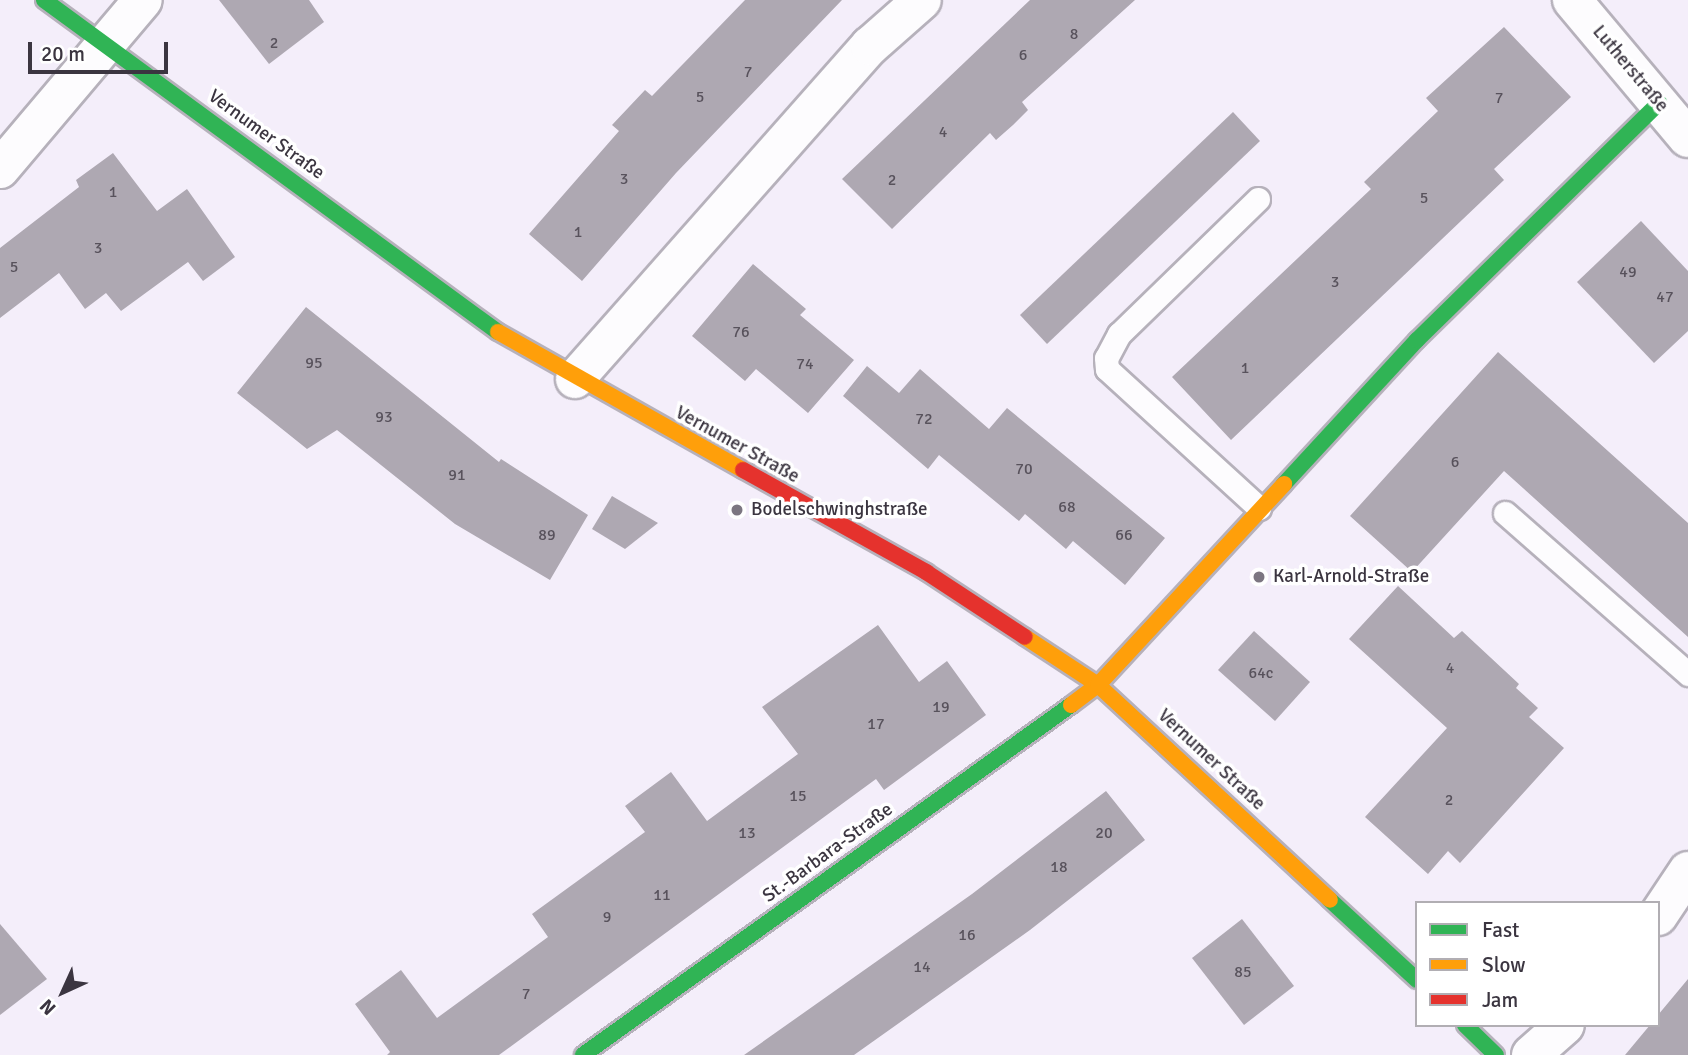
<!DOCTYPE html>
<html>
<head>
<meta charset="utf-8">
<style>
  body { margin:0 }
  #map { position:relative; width:1688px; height:1055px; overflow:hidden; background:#f4eefa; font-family:Signika,sans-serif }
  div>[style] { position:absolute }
  .building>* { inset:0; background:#aea8b2 }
  .roads { filter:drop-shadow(2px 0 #b6b1bb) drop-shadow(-2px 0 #b6b1bb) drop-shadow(0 2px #b6b1bb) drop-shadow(0 -2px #b6b1bb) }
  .lane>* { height:23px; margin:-11.5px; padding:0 11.5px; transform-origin:11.5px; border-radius:11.5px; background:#fdfcfe }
  .street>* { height:38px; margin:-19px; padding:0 19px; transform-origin:19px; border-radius:19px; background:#fdfcfe }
  .fast>* { height:16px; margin:-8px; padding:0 8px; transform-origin:8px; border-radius:8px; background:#30b455 }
  .slow>* { height:16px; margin:-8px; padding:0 8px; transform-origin:8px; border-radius:8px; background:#ff9f0a }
  .jam>* { height:16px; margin:-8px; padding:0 8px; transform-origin:8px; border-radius:8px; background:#e5322d }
  .dots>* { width:19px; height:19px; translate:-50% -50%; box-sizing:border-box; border:4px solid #fff; border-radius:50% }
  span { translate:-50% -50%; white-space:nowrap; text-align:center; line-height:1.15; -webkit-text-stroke:7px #fff; paint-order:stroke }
  .number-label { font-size:16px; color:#58525c }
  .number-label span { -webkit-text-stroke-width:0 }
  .street-label { font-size:19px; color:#3b3540 }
  .poi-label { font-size:19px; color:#3b3540 }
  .left { translate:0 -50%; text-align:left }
  .legend { position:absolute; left:1415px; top:901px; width:245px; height:126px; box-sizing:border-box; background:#fff; border:2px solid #b1aeb3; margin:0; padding:9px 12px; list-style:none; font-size:21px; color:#3b3540 }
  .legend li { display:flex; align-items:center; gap:14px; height:35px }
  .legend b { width:35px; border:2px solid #b1aeb3 }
  .north { position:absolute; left:28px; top:957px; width:70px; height:70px; -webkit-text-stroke:5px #fff; paint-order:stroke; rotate:225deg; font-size:19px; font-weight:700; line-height:28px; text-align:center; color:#3b3540 }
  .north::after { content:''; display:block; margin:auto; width:24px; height:32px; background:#3b3540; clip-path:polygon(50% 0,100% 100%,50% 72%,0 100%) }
  .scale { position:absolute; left:28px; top:42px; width:140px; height:32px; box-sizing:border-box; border:4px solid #3b3540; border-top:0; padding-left:9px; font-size:21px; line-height:24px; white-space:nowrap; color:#3b3540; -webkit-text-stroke:5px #fff; paint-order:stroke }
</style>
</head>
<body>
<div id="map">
  <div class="building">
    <i style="clip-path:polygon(219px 0,309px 0,324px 22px,269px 64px)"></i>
    <i style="clip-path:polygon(745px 0,842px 0,676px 173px,582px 281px,529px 234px,619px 131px,612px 125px,645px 90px,652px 96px)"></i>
    <i style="clip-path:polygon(1030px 0,1135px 0,1022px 102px,1028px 110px,1013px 125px,996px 140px,990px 133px,892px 229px,842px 179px)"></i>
    <i style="clip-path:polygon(1504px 27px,1571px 97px,1494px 169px,1504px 180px,1231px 440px,1172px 377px,1371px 189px,1364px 182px,1438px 111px,1426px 98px)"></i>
    <i style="clip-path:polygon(1233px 112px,1260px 141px,1047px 344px,1020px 315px)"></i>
    <i style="clip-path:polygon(113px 153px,157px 211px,187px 189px,235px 257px,203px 281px,188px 262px,121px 311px,106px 293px,85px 309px,59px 273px,0 318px,0 248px,79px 187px,76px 180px)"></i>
    <i style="clip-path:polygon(1641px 221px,1688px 271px,1688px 331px,1654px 363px,1577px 282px)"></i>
    <i style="clip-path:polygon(753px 264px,806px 309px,800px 315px,854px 360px,808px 413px,756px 369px,745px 381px,692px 336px)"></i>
    <i style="clip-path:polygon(306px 307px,499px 462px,501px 459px,588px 515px,550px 580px,455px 524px,337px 430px,307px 449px,237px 393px)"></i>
    <i style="clip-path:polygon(1498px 352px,1688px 523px,1688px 637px,1504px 471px,1412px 572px,1350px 516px)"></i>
    <i style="clip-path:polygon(867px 366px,899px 393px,920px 369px,989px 429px,1007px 408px,1165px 538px,1125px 585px,1073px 541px,1066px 549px,1025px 514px,1019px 521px,939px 455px,928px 469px,843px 396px)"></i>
    <i style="clip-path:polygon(612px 496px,658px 523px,625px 549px,592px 529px)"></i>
    <i style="clip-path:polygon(1398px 586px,1454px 638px,1462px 631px,1519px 684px,1516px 688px,1538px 708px,1529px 717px,1564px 748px,1460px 863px,1448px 851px,1428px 874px,1365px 817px,1447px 728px,1349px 639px)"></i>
    <i style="clip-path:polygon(878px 625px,919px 682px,947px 661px,986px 715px,884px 790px,876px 779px,499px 1055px,387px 1055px,390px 1052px,355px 1004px,401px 970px,437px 1018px,548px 937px,532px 914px,645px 832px,625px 806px,671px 772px,707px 821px,798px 754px,762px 707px)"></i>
    <i style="clip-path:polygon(1254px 631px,1310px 682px,1275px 721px,1218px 670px)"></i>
    <i style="clip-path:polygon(1106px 791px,1145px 840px,1030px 930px,854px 1055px,744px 1055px,972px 894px)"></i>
    <i style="clip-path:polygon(1242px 919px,1294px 986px,1244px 1025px,1192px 958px)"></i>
    <i style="clip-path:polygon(0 924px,47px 979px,0 1015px)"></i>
    <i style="clip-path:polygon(1688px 979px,1688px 1055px,1625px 1055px,1650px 1025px,1658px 1025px,1658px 1015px)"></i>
  </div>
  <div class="roads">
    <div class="lane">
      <i style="left:1258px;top:199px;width:194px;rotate:135.8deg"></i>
      <i style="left:1119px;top:334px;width:27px;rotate:118deg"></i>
      <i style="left:1106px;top:358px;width:11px;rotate:85deg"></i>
      <i style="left:1107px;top:369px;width:206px;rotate:42.4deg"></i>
      <i style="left:1505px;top:513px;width:244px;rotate:41.3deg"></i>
    </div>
    <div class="street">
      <i style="left:1572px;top:0;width:180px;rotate:50deg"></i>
      <i style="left:0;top:169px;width:221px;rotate:-49.8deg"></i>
      <i style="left:575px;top:379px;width:445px;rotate:-48.5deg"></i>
      <i style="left:870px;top:46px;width:69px;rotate:-41.5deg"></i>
      <i style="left:1658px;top:916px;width:54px;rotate:-56.3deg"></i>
      <i style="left:1531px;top:1055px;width:45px;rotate:-41.4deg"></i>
    </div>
    <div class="fast">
      <i style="left:44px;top:0;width:562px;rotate:36.18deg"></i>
      <i style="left:1284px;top:484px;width:196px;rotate:-47.3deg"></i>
      <i style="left:1417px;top:340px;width:339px;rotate:-44.4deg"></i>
      <i style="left:1330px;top:900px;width:118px;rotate:42.6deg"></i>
      <i style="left:1465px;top:1025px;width:43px;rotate:44.1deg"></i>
      <i style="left:583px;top:1055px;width:601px;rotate:-35.65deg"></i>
    </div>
    <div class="slow">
      <i style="left:498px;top:332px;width:281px;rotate:29.4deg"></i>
      <i style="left:1025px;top:637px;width:87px;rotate:33.3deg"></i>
      <i style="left:1098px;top:685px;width:316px;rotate:42.8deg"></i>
      <i style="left:1071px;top:705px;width:34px;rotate:-37deg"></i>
      <i style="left:1098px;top:685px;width:274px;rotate:-47.2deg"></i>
    </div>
    <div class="jam">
      <i style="left:743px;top:470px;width:210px;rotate:29.1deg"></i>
      <i style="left:926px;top:572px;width:118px;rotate:33.3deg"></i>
    </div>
  </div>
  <div class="dots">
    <i style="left:737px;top:510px;background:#7c7681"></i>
    <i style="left:1259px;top:577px;background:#7c7681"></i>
  </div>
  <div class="number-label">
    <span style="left:1074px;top:34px">8</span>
    <span style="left:274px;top:43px">2</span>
    <span style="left:1023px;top:55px">6</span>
    <span style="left:748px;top:72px">7</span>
    <span style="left:700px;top:97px">5</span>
    <span style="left:1499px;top:98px">7</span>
    <span style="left:943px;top:132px">4</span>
    <span style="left:624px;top:179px">3</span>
    <span style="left:892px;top:180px">2</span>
    <span style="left:113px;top:192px">1</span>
    <span style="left:1424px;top:198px">5</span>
    <span style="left:578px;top:232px">1</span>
    <span style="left:98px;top:248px">3</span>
    <span style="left:14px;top:267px">5</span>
    <span style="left:1628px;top:272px">49</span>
    <span style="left:1335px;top:282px">3</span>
    <span style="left:1665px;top:297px">47</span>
    <span style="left:741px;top:332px">76</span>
    <span style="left:314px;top:363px">95</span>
    <span style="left:805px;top:364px">74</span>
    <span style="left:1245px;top:368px">1</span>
    <span style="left:384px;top:417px">93</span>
    <span style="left:924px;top:419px">72</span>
    <span style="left:1455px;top:462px">6</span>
    <span style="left:1024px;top:469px">70</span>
    <span style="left:457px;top:475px">91</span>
    <span style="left:1067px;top:507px">68</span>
    <span style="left:547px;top:535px">89</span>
    <span style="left:1124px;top:535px">66</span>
    <span style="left:1450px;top:668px">4</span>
    <span style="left:1261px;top:673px">64c</span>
    <span style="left:941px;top:707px">19</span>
    <span style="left:876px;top:724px">17</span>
    <span style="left:798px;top:796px">15</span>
    <span style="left:1449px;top:800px">2</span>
    <span style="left:747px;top:833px">13</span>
    <span style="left:1104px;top:833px">20</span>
    <span style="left:1059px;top:867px">18</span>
    <span style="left:662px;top:895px">11</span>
    <span style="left:607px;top:917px">9</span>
    <span style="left:967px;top:935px">16</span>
    <span style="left:922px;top:967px">14</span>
    <span style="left:1243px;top:972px">85</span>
    <span style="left:526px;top:994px">7</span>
  </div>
  <div class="street-label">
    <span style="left:1630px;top:69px;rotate:50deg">Lutherstraße</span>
    <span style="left:266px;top:135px;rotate:36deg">Vernumer Straße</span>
    <span style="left:737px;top:445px;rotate:29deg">Vernumer Straße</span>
    <span style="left:1211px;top:760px;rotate:43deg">Vernumer Straße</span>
    <span style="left:828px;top:853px;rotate:-36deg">St.-Barbara-Straße</span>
  </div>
  <div class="poi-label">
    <span class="left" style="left:751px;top:510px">Bodelschwinghstraße</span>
    <span class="left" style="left:1273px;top:577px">Karl-Arnold-Straße</span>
  </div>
  <ul class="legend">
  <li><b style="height:9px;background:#30b455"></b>Fast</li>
  <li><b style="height:9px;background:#ff9f0a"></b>Slow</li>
  <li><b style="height:9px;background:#e5322d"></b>Jam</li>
  </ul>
  <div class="north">N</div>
  <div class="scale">20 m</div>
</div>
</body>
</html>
